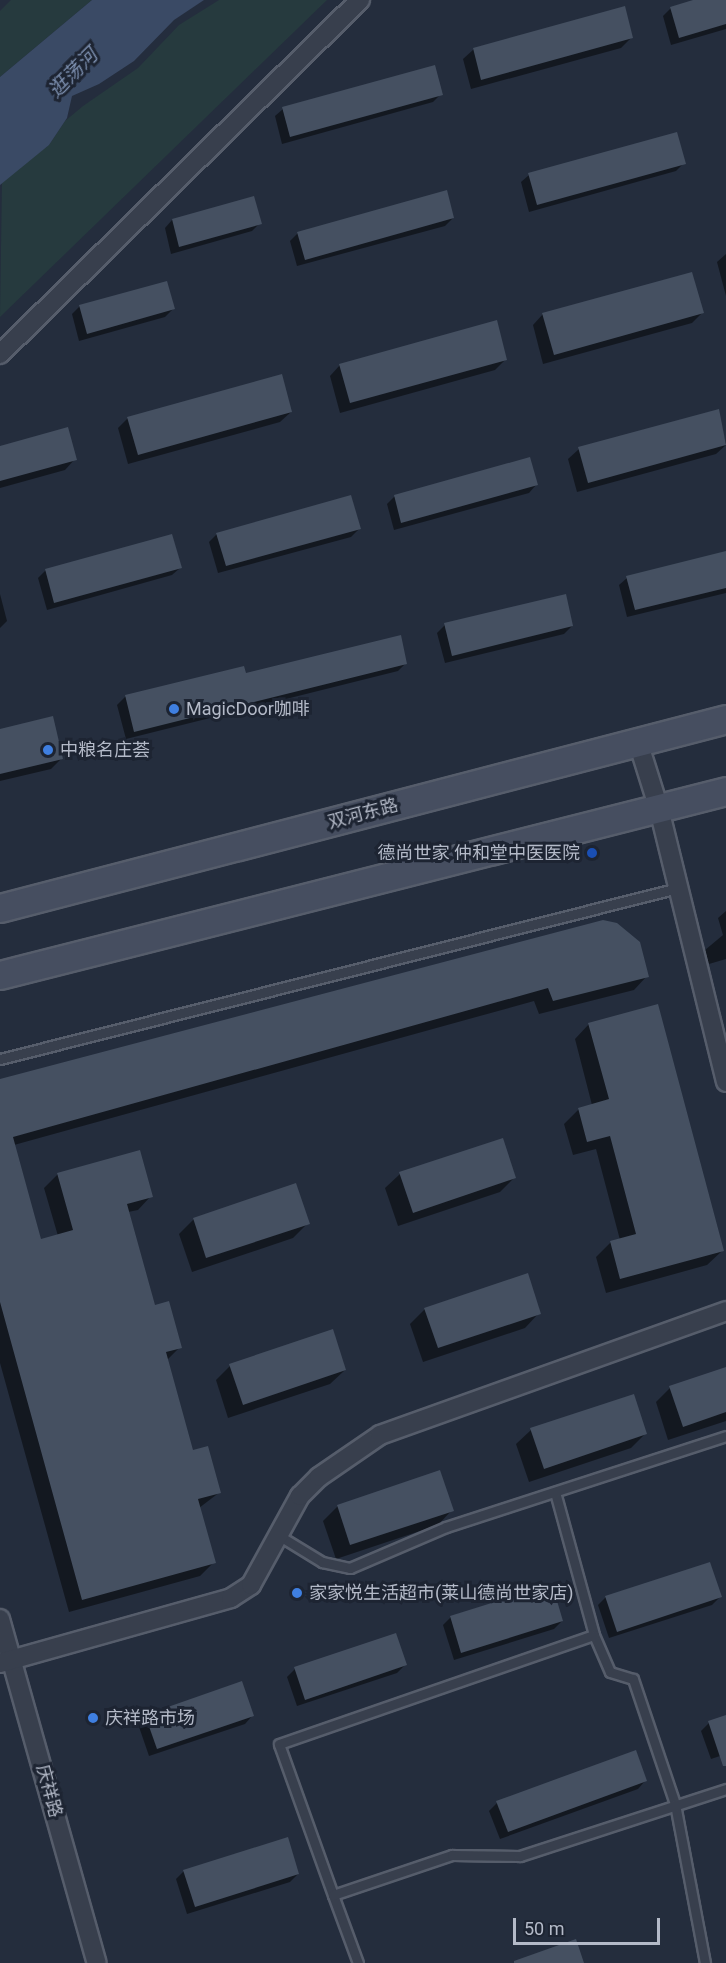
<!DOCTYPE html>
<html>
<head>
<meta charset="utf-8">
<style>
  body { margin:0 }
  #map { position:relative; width:726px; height:1963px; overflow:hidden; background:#242d3d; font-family:Roboto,"Noto Sans SC",sans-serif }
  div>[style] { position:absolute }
  .green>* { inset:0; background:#263a3e }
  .water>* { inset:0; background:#3a4a65 }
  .shadow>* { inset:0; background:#0007 }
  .building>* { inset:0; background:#455061 }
  .roads { filter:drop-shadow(2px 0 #565d6b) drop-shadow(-2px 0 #565d6b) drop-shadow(0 2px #565d6b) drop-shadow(0 -2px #565d6b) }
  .lane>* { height:9px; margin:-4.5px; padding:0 4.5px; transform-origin:4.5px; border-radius:4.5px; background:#383f4d }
  .street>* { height:18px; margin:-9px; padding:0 9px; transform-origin:9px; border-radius:9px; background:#383f4d }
  .secondary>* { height:27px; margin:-13.5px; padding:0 13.5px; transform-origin:13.5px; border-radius:13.5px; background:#464e60 }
  .dots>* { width:16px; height:16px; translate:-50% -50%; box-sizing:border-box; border:3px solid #1d2432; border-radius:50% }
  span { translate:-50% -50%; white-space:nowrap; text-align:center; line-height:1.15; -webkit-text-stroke:6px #1d2432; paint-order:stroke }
  .poi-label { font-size:18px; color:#b4bac8 }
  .left { translate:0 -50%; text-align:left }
  .right { translate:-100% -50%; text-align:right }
  .street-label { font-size:18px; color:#b4bac8 }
  .water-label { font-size:20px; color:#7c8faf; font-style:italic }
  .scale { position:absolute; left:513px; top:1918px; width:147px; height:27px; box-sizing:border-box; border:3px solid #b4bac8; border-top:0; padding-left:8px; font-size:18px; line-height:21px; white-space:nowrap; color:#b4bac8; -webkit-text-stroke:4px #1d2432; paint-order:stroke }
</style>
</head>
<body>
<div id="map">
  <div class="green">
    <i style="clip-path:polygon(11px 0,92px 0,0 77px,0 11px)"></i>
    <i style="clip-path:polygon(219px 0,327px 0,0 317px,2px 180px,49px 145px,65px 121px,83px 106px,138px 68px,179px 25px)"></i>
  </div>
  <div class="water">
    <i style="clip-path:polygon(92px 0,204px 0,174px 20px,134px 61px,99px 84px,72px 96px,67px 118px,49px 145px,0 185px,0 77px)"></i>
  </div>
  <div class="shadow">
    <i style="clip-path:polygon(699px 0,726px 0,726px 29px,671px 45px,663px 16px,671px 8px)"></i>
    <i style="clip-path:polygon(632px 37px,621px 48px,471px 89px,463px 59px,474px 49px)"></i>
    <i style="clip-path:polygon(441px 94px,433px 102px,282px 144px,275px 116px,283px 109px)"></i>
    <i style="clip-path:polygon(684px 163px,676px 171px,529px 212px,521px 182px,529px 175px)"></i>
    <i style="clip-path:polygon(453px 218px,445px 226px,297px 266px,290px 241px,298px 233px)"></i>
    <i style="clip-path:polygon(172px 220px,260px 223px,252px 231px,171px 254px,165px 228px)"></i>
    <i style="clip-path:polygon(726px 254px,726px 296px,717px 262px)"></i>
    <i style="clip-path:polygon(80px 306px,173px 309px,165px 317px,79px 341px,72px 314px)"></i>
    <i style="clip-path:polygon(702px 313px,692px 323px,543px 364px,533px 325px,543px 314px)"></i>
    <i style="clip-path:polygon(506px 359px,495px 370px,340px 413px,330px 376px,340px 365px)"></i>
    <i style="clip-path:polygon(718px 410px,726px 445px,716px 454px,577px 492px,568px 459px,579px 449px)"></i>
    <i style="clip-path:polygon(291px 412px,280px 422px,128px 464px,118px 428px,128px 418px)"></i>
    <i style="clip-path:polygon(0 447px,75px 459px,65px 470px,0 488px)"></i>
    <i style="clip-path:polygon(536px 485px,529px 493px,394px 530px,387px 504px,394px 497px)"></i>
    <i style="clip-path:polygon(359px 529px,351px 537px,218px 573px,209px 542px,217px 534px)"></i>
    <i style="clip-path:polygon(726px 553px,726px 593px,627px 617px,619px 585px,627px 578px)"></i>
    <i style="clip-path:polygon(180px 568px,172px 575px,47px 610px,38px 578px,46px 570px)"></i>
    <i style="clip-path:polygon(0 594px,7px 621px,0 628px)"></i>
    <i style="clip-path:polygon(445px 625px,572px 626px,564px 634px,445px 663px,437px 633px)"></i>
    <i style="clip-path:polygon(406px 663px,398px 671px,126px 739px,117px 705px,125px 697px,243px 668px,245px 675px)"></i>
    <i style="clip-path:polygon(0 730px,62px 758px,51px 769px,0 781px)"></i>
    <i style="clip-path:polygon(726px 911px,726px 959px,709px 964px,705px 950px,723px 935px,718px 918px)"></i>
    <i style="clip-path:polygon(603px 922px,647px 976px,634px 990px,539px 1014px,534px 1001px,14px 1145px,40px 1241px,58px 1236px,44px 1188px,58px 1174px,151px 1196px,138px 1210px,128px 1212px,154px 1307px,180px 1347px,167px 1360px,192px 1452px,220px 1492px,199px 1508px,214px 1562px,200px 1576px,69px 1612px,0 1363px,0 1080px)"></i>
    <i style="clip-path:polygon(589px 1024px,722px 1251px,707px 1265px,606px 1293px,596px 1257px,611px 1242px,620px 1240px,596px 1149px,573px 1155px,564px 1124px,579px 1109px,592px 1105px,575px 1039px)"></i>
    <i style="clip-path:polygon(400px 1174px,514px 1178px,500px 1192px,398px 1226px,385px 1188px)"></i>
    <i style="clip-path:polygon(194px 1219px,308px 1223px,293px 1238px,192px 1272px,179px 1234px)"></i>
    <i style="clip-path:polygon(425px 1309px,539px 1313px,525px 1328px,423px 1362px,410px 1324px)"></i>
    <i style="clip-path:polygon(230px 1366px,345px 1370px,330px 1384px,228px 1418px,216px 1380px)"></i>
    <i style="clip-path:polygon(726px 1369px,726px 1421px,668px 1440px,656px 1402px,670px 1388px)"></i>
    <i style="clip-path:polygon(531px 1430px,645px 1434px,631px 1448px,529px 1482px,516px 1444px)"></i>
    <i style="clip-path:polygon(338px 1506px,452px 1510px,438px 1525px,336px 1559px,323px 1521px)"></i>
    <i style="clip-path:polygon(606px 1597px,720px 1597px,712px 1605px,609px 1638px,598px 1605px)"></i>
    <i style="clip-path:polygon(451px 1617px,562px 1621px,554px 1629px,454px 1660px,443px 1625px)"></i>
    <i style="clip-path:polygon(405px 1665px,397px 1673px,297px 1706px,287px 1677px,295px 1669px)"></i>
    <i style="clip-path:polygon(145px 1716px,252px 1716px,245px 1724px,149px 1756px,138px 1724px)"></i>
    <i style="clip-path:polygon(726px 1717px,726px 1754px,711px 1759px,701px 1731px,709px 1723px)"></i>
    <i style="clip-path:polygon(645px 1781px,638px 1789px,500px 1839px,489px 1811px,497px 1803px)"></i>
    <i style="clip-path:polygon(184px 1871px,298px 1874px,290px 1882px,187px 1914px,176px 1879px)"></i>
  </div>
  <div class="building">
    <i style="clip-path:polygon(693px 0,726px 0,726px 24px,679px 38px,670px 7px)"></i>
    <i style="clip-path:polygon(625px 6px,633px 38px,481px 80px,473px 48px)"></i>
    <i style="clip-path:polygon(435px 65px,443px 95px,290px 137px,282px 107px)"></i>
    <i style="clip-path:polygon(677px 132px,686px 164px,537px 205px,528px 173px)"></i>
    <i style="clip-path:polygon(447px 190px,454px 218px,305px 260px,297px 232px)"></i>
    <i style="clip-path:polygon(254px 196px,262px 224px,179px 247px,172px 219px)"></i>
    <i style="clip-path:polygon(692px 272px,704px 313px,554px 355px,542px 313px)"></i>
    <i style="clip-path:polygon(167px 281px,175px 309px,87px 334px,79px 305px)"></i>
    <i style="clip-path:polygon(497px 320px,507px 360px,350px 403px,339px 364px)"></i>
    <i style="clip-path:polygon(282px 374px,292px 412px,138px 455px,127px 417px)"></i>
    <i style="clip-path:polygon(719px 409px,726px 445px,588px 483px,578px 447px)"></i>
    <i style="clip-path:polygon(68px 427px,77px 460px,0 481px,0 446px)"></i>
    <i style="clip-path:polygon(530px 457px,538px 485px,401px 523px,394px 495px)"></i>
    <i style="clip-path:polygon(351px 495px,361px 529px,226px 566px,216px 533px)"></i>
    <i style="clip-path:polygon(172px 534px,182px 568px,54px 603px,45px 569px)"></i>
    <i style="clip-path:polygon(726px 551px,726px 588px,635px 610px,626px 576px)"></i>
    <i style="clip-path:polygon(566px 594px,573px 626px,452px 656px,444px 623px)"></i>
    <i style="clip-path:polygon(401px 635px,407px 664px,134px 732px,125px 695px,244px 666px,246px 673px)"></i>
    <i style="clip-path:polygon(53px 716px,63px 759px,0 774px,0 729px)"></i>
    <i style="clip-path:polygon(603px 920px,617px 923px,640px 942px,649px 977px,553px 1001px,548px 988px,13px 1137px,41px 1239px,73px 1230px,57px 1173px,140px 1150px,153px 1197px,127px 1204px,155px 1305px,169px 1301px,182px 1348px,166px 1352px,193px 1450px,208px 1446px,221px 1493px,198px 1499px,216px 1563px,82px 1600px,0 1302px,0 1079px)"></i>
    <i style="clip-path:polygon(658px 1004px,724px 1251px,620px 1279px,610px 1241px,636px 1234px,610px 1136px,587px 1142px,578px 1108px,609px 1099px,588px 1023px)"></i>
    <i style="clip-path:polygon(503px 1138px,516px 1178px,413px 1213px,399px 1172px)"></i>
    <i style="clip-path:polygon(296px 1183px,310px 1224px,206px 1258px,193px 1218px)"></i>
    <i style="clip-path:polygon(528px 1273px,541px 1314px,438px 1348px,424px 1308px)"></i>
    <i style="clip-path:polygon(333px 1329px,346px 1370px,243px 1405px,229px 1364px)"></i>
    <i style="clip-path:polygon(726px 1367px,726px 1412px,683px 1427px,669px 1386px)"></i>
    <i style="clip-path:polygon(634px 1394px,647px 1434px,544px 1469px,530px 1428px)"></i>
    <i style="clip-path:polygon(440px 1470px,454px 1511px,350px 1545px,337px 1505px)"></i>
    <i style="clip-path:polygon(710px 1562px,722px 1597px,617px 1632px,605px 1596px)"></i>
    <i style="clip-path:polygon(552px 1584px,563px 1621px,461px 1653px,450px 1616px)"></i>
    <i style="clip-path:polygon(396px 1633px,407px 1665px,305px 1700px,294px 1667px)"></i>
    <i style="clip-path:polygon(242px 1681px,254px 1716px,157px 1749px,145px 1715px)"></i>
    <i style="clip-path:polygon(726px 1715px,726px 1766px,723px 1766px,708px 1721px)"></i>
    <i style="clip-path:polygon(636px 1750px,647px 1781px,508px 1832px,496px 1801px)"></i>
    <i style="clip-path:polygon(288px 1837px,299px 1874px,195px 1907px,183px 1870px)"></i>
    <i style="clip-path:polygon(576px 1939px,584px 1963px,514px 1963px,514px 1961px)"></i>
  </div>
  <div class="roads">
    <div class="lane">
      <i style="left:0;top:1059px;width:699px;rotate:-14.16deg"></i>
      <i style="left:555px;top:1492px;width:148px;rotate:74.7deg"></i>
      <i style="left:594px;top:1635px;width:40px;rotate:66.6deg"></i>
      <i style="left:610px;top:1672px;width:24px;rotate:17deg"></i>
      <i style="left:633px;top:1679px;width:132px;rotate:71.4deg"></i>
      <i style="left:675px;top:1804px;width:162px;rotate:79.3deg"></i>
      <i style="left:278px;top:1535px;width:52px;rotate:31.5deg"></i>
      <i style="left:322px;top:1562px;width:29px;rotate:12deg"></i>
      <i style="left:350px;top:1568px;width:104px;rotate:-23.1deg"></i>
      <i style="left:446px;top:1527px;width:294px;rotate:-18deg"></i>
      <i style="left:333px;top:1895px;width:160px;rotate:-109.7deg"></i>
      <i style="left:279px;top:1744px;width:333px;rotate:-19.1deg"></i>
      <i style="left:358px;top:1963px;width:72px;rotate:-110.2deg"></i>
      <i style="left:333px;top:1895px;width:126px;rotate:-18.6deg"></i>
      <i style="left:452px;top:1855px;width:68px;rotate:0.8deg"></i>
      <i style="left:520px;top:1856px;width:217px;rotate:-18deg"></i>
    </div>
    <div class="street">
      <i style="left:0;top:354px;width:505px;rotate:-44.52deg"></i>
      <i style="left:638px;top:742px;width:70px;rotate:72.6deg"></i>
      <i style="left:659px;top:809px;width:281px;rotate:76.2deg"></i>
      <i style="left:0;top:1619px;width:357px;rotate:74.3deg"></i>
      <i style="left:0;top:1663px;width:240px;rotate:-15.7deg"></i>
      <i style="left:231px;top:1598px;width:24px;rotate:-33deg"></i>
      <i style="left:251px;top:1585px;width:102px;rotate:-61.2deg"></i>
      <i style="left:300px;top:1496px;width:27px;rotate:-45deg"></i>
      <i style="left:319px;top:1477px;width:74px;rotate:-34.5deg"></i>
      <i style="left:380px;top:1435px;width:368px;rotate:-19.7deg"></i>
    </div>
    <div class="secondary">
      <i style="left:0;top:908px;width:750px;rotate:-14.59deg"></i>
      <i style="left:0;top:975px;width:749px;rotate:-14.22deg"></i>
    </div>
  </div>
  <div class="dots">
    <i style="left:174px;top:709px;background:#3f7fe0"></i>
    <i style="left:48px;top:750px;background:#3f7fe0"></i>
    <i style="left:592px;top:853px;background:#1a4fb4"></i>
    <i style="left:297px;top:1593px;background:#3f7fe0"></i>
    <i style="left:93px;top:1718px;background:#3f7fe0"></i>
  </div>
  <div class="poi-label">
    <span class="left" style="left:186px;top:709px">MagicDoor咖啡</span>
    <span class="left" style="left:60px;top:750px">中粮名庄荟</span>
    <span class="right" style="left:580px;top:853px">德尚世家 仲和堂中医医院</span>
    <span class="left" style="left:309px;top:1593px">家家悦生活超市(莱山德尚世家店)</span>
    <span class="left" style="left:105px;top:1718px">庆祥路市场</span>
  </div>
  <div class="street-label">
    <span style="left:363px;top:814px;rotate:-15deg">双河东路</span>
    <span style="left:49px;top:1791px;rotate:75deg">庆祥路</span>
  </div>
  <div class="water-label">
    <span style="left:73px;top:73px;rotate:-45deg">逛荡河</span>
  </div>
  <div class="scale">50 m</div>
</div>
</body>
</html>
